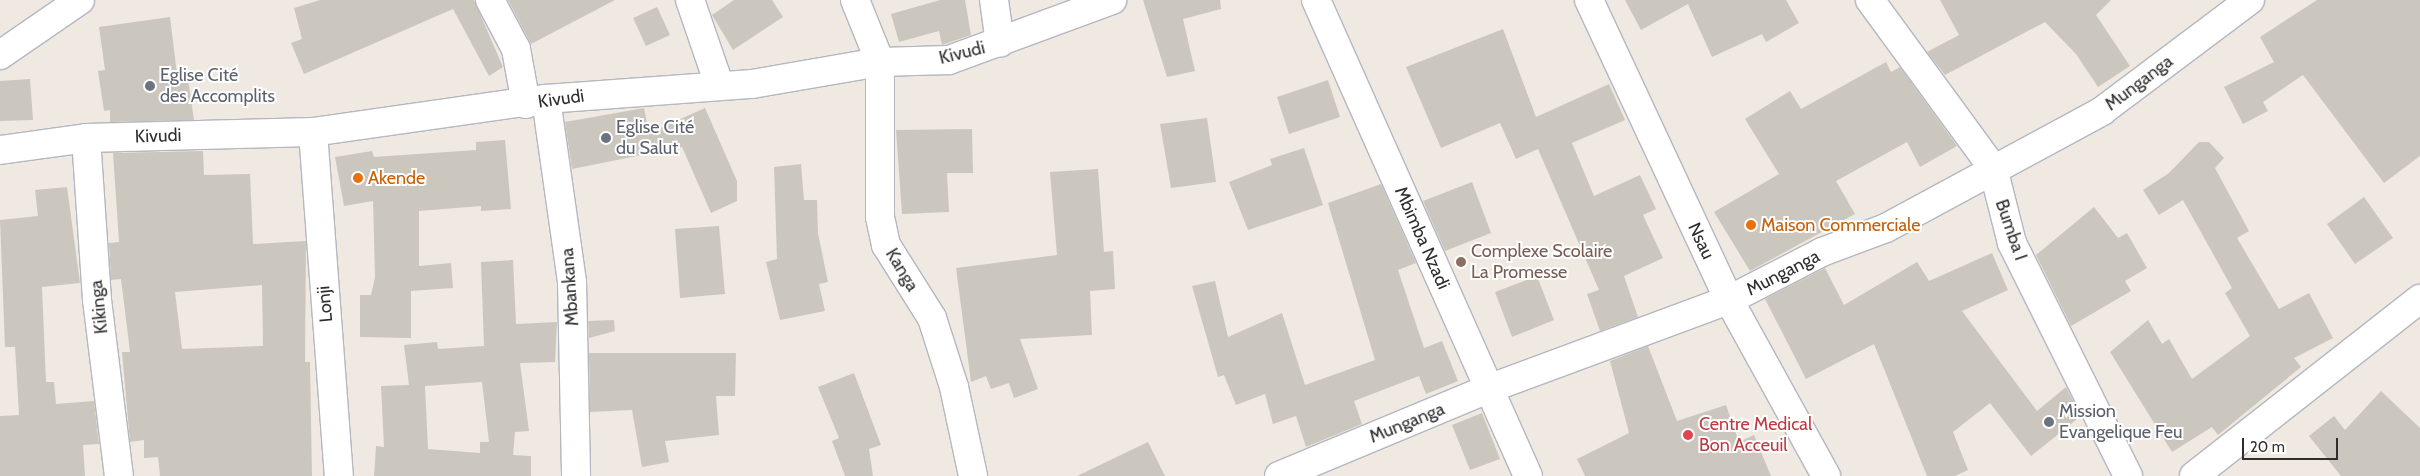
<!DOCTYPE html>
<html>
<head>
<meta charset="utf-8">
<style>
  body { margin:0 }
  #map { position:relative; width:2420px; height:476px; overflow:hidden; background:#efe9e1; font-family:Cabin,sans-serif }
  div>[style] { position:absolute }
  .building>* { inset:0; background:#cbc7bf }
  .roads { filter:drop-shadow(1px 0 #b4b7c1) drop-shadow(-1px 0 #b4b7c1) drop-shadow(0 1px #b4b7c1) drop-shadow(0 -1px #b4b7c1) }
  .minor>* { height:28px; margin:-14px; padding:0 14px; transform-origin:14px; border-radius:14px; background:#fff }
  .dots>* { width:14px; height:14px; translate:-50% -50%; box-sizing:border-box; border:2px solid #fff; border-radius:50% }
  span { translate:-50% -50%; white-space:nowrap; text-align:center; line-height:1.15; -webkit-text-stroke:4px #fff; paint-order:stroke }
  .street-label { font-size:18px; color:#2e2e2e }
  .worship-label { font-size:18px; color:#5b616d }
  .left { translate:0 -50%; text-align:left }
  .food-label { font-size:18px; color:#c56008 }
  .education-label { font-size:18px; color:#785e54 }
  .health-label { font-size:18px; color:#be3a42 }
  .scale { position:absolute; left:2242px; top:438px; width:96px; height:22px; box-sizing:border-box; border:2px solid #2e2e2e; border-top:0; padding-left:6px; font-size:15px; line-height:18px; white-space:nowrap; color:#2e2e2e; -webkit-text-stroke:4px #fff; paint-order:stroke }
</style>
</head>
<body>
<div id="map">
  <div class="building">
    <i style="clip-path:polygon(320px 0,474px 0,503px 67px,489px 76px,453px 9px,304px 74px,291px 43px,302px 39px,294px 8px)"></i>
    <i style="clip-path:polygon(508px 0,615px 0,531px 44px)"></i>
    <i style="clip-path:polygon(734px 0,772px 0,783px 17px,733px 50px,712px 15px)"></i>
    <i style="clip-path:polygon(940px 0,965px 0,971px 35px,942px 45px,939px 31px,899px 42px,891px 14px)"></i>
    <i style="clip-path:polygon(1143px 0,1220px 0,1221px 9px,1183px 19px,1195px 71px,1167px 77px)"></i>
    <i style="clip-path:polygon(1625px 0,1786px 0,1799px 23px,1766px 42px,1762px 34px,1712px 57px,1688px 4px,1641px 30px)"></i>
    <i style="clip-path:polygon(1940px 0,2111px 0,2096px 15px,2130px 66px,2098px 87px,2076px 54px,2045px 22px,1945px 75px,1927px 52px,1959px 35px)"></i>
    <i style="clip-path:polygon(2317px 0,2420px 0,2420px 156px,2384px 183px,2303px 75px,2263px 102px,2268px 111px,2243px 124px,2224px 87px,2274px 62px,2260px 37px)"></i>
    <i style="clip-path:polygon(657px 7px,670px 35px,646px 46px,633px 18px)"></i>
    <i style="clip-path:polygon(170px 17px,177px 74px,187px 72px,194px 120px,110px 122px,110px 110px,104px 111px,98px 71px,105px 70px,99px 27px)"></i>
    <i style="clip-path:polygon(1503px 29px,1536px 117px,1609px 84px,1625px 120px,1572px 143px,1594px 196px,1640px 175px,1656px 209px,1643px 215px,1663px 258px,1624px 276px,1638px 317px,1600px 331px,1587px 294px,1599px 290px,1538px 149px,1516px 159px,1500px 123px,1441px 148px,1406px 67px)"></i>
    <i style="clip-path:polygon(1886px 62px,1891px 72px,1900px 67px,1957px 146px,1920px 167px,1907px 142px,1836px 181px,1855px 214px,1750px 271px,1714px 212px,1779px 174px,1745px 119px,1790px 91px,1801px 109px)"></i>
    <i style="clip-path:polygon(30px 79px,33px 120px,0 121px,0 81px)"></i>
    <i style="clip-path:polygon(1328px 80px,1340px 117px,1289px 134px,1277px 97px)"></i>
    <i style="clip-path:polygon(644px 108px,649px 133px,705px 108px,737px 181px,737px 201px,711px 213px,682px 147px,572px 169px,565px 122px)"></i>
    <i style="clip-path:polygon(1207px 118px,1216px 182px,1171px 188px,1160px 124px)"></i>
    <i style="clip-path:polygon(972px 129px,973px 173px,947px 173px,949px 212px,902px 214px,896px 130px)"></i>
    <i style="clip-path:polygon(505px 140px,511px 209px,481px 211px,481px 206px,419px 211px,419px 266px,451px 263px,453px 288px,411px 291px,411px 338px,360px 337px,360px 295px,371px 295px,375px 277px,373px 201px,344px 206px,335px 157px,372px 151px,374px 157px,476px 150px,476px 142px)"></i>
    <i style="clip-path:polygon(2199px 142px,2209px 142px,2224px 158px,2215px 168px,2249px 231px,2237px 238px,2279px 309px,2309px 293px,2333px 338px,2294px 358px,2301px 367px,2218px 435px,2212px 427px,2172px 452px,2110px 352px,2148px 320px,2162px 344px,2169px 339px,2192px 379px,2250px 336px,2225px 293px,2232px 288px,2183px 200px,2159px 215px,2143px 190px,2169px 173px)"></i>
    <i style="clip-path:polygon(1304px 148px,1323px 205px,1248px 230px,1229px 182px,1272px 165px,1270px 159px)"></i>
    <i style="clip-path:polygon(evenodd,203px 151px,204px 175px,250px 174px,253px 244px,306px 241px,305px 362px,310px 362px,312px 476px,160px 476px,158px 457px,144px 458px,144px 440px,130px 442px,122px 352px,130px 352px,121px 279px,111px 280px,109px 243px,119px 242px,113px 153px,203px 151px,262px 285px,263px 346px,182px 349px,175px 292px,262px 285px)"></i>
    <i style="clip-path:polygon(801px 164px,804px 200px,817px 200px,818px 233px,828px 282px,819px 284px,825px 311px,780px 320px,766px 262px,777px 259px,774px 167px)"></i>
    <i style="clip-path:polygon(1098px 169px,1104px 252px,1113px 251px,1115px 289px,1090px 291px,1092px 335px,1020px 339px,1038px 389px,1014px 398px,1009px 383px,991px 389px,986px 376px,971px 382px,956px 268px,1057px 255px,1050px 172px)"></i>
    <i style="clip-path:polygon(1472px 182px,1491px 233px,1445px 251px,1423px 201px)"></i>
    <i style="clip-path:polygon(1381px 184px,1416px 263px,1398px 270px,1424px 348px,1442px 341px,1458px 381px,1426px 394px,1419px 376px,1354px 401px,1362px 424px,1306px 447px,1296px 416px,1273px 424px,1265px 394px,1236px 405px,1224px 375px,1218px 377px,1192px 286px,1215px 281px,1228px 337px,1282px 313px,1305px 385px,1375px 360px,1328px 203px)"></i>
    <i style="clip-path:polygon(67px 187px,80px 283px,42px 287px,46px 382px,54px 382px,56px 404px,94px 401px,99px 444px,83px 445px,85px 476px,0 476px,0 416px,19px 415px,15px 347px,5px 347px,0 220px,38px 216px,35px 190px)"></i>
    <i style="clip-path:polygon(2364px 197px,2393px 238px,2355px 264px,2327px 224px)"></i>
    <i style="clip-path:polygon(2094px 207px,2118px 238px,2127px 233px,2147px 268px,2125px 281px,2131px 291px,2071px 326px,2036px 255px)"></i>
    <i style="clip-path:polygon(719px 226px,725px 294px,680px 298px,675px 229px)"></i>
    <i style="clip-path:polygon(1992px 253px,2008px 290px,1962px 311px,2037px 411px,2066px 387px,2081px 416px,2031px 456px,1990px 403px,1953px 432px,1968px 470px,1955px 476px,1927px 476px,1874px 344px,1806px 379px,1765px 299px,1825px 268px,1844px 305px,1917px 262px,1929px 281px)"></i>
    <i style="clip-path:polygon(evenodd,513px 260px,516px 324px,557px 322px,555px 362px,520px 363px,529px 431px,515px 432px,513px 455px,531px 456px,531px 476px,374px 476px,376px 446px,384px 447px,381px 386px,409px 385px,404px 345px,437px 342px,438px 349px,484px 346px,481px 262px,513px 260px,482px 382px,489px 442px,480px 442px,480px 453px,428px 449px,425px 386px,482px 382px)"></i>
    <i style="clip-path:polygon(1537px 276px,1554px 320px,1512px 337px,1495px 292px)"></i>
    <i style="clip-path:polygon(614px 320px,615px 331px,589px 338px,588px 321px)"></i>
    <i style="clip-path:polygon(1648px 346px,1677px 421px,1726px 405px,1739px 442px,1754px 435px,1771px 476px,1585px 476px,1577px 459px,1629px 433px,1610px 361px)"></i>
    <i style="clip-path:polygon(589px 353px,736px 353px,735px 396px,716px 396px,719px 435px,665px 441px,669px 462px,642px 467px,632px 410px,590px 412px)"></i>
    <i style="clip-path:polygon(854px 373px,881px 445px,869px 449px,873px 476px,845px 476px,832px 441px,839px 438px,818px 387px)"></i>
    <i style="clip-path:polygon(2381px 391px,2420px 428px,2420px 476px,2341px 476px,2309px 436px,2334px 416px,2345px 430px)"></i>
    <i style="clip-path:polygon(1482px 413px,1500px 459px,1470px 470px,1452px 425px)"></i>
    <i style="clip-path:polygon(1148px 442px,1165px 476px,1077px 476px)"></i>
  </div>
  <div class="roads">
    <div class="minor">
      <i style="left:490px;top:0;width:55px;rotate:62deg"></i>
      <i style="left:516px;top:49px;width:56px;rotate:79.7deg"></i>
      <i style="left:690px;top:0;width:89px;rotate:71deg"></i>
      <i style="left:855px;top:0;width:67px;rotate:68deg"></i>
      <i style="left:880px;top:62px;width:155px;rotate:90deg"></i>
      <i style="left:880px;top:217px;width:29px;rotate:78deg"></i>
      <i style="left:886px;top:245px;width:86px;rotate:57.8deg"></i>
      <i style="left:932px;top:318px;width:72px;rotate:72.3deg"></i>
      <i style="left:954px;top:387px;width:91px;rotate:77.9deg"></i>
      <i style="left:994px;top:0;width:43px;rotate:82.1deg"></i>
      <i style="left:1316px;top:0;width:521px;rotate:65.99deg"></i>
      <i style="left:1589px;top:0;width:331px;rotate:65deg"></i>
      <i style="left:1729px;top:300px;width:201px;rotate:61.1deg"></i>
      <i style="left:1870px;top:0;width:208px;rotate:53.8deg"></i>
      <i style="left:1993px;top:168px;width:77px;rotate:75.8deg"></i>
      <i style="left:2012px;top:243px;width:260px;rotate:63.5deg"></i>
      <i style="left:0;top:55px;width:97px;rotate:-34.5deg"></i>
      <i style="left:546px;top:99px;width:185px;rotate:81.9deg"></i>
      <i style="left:572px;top:282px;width:194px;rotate:88.8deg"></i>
      <i style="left:313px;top:132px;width:345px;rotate:85.7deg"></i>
      <i style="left:86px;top:138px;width:162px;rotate:86.1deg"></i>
      <i style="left:97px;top:300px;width:177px;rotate:82.9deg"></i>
      <i style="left:0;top:150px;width:87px;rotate:-7.9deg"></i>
      <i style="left:86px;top:138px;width:227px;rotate:-1.5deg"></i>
      <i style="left:313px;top:132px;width:235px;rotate:-8.1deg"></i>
      <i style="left:546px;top:99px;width:207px;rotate:-4.2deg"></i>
      <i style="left:752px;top:84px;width:130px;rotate:-9.8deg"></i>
      <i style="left:880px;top:62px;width:69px;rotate:-1.7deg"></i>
      <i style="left:949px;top:60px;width:174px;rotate:-20.2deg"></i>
      <i style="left:1279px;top:476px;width:226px;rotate:-22.6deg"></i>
      <i style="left:1488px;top:389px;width:257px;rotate:-20.3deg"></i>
      <i style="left:1729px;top:300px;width:105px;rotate:-27.3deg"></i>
      <i style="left:1822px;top:252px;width:68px;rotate:-20.6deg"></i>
      <i style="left:1886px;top:228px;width:246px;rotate:-28.4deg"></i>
      <i style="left:2102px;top:111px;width:185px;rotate:-36.9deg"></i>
      <i style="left:2194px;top:476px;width:287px;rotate:-38.1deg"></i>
    </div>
  </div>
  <div class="dots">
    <i style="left:150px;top:86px;background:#6b7280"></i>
    <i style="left:606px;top:138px;background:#6b7280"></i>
    <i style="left:358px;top:178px;background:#e8710a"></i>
    <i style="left:1751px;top:225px;background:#e8710a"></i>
    <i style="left:1461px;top:262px;background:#8d6e63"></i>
    <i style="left:2049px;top:422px;background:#6b7280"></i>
    <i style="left:1688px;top:435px;background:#e0444e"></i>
  </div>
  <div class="street-label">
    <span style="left:962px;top:53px;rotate:-14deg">Kivudi</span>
    <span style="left:2139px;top:83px;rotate:-37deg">Munganga</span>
    <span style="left:561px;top:99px;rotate:-8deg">Kivudi</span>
    <span style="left:158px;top:136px;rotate:-2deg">Kivudi</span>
    <span style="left:2011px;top:230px;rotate:71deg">Bumba I</span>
    <span style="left:1422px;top:238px;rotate:66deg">Mbimba Nzadi</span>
    <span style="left:1701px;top:241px;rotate:65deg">Nsau</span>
    <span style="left:902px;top:270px;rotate:59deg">Kanga</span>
    <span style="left:1783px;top:273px;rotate:-27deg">Munganga</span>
    <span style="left:570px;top:287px;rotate:-94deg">Mbankana</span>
    <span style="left:325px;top:304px;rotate:-95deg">Lonji</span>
    <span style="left:99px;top:307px;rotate:-96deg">Kikinga</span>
    <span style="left:1407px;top:423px;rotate:-22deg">Munganga</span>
  </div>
  <div class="worship-label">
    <span class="left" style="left:160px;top:86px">Eglise Cité<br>des Accomplits</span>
    <span class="left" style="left:616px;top:138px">Eglise Cité<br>du Salut</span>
    <span class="left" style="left:2059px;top:422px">Mission<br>Evangelique Feu</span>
  </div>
  <div class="food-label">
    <span class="left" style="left:368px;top:178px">Akende</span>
    <span class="left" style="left:1761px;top:225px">Maison Commerciale</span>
  </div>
  <div class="education-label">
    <span class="left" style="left:1471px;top:262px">Complexe Scolaire<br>La Promesse</span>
  </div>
  <div class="health-label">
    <span class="left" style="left:1699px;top:435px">Centre Medical<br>Bon Acceuil</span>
  </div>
  <div class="scale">20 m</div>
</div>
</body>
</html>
